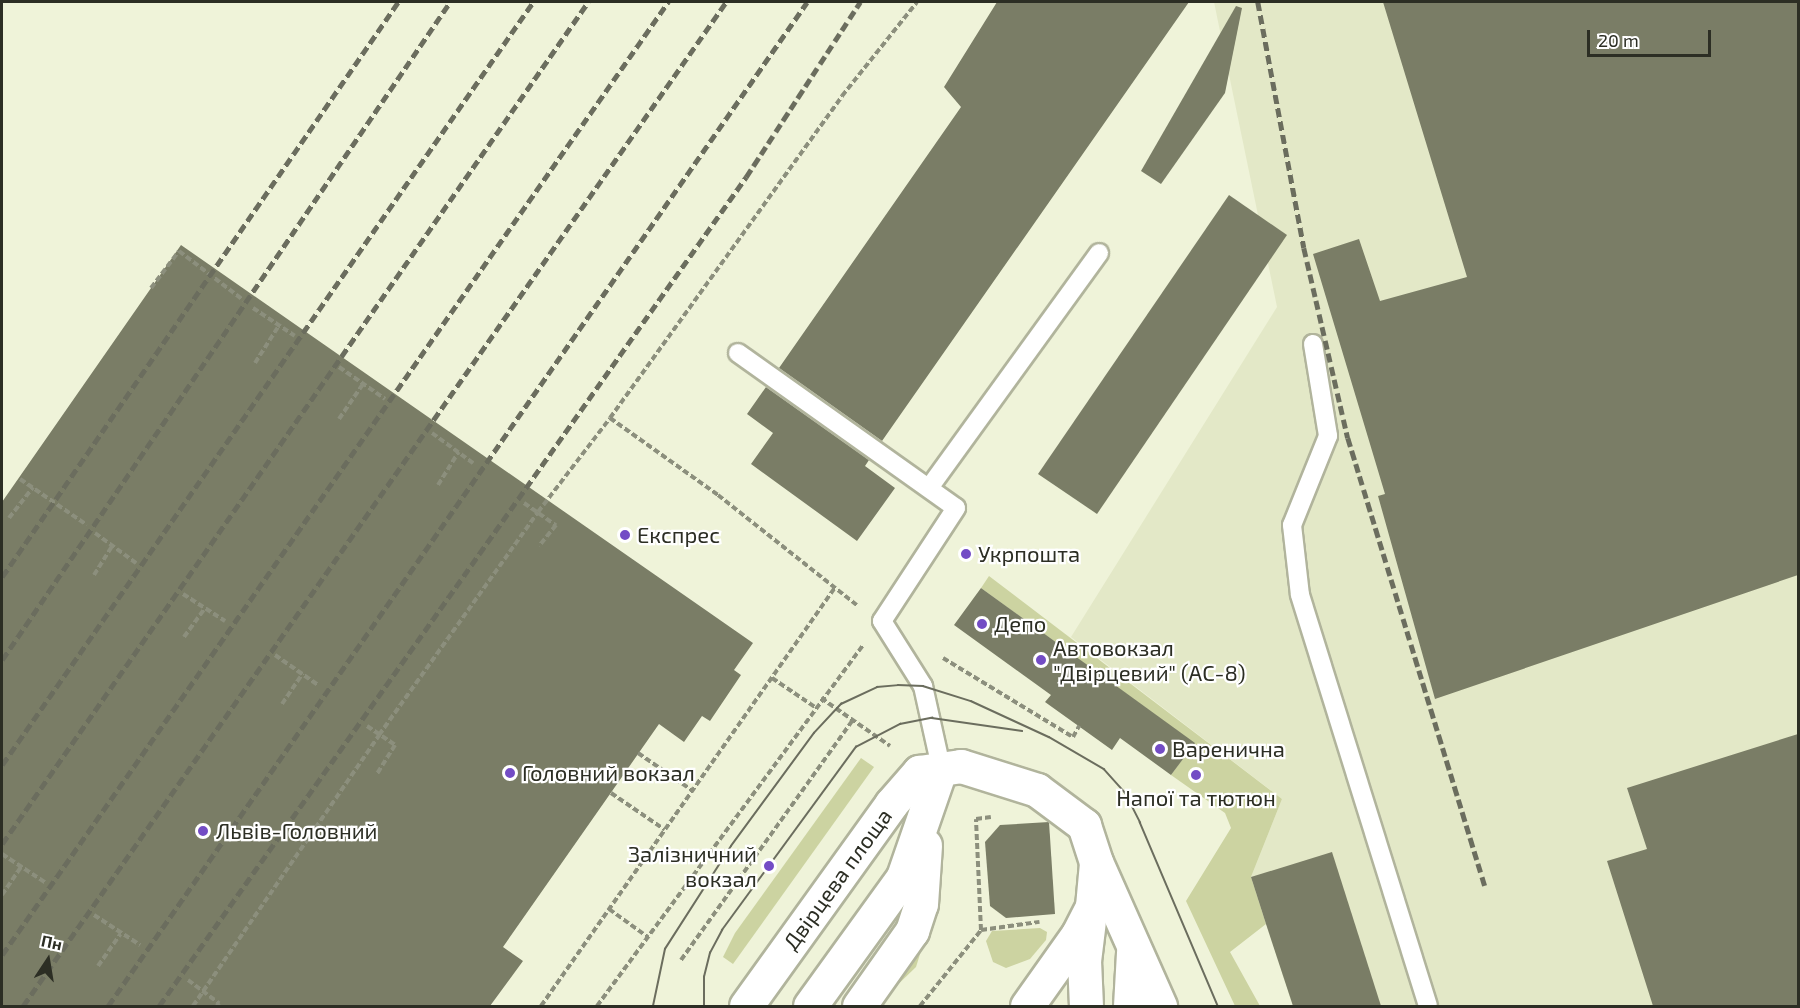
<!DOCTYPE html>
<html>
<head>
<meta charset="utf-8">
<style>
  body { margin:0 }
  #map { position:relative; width:1800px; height:1008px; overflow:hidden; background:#eff3d9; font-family:"Exo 2",sans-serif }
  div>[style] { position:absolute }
  .built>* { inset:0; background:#e3e8c7 }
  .green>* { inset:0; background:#ccd3a1 }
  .building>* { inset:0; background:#7a7d66 }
  .path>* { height:4px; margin-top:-2px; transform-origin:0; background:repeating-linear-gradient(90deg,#8c8f7d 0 6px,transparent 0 9px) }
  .roads { filter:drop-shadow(2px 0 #b1b49c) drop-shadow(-2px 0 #b1b49c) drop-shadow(0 2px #b1b49c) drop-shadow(0 -2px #b1b49c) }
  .lane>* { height:18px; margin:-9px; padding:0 9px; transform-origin:9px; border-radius:9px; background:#fff }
  .street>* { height:33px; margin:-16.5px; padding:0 16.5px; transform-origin:16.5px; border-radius:16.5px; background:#fff }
  .tram>* { height:1.5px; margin:-0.75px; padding:0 0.75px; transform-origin:0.75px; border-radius:0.75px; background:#6b6d5e }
  .rail>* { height:4.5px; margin-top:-2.25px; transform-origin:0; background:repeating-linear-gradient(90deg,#6b6d5e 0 9px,transparent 0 13.5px) }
  .dots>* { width:16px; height:16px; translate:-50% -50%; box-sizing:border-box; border:3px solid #fff; border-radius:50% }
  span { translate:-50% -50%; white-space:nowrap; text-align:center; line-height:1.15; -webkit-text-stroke:4.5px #fff; paint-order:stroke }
  .poi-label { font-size:22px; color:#2c2e24 }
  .left { translate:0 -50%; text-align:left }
  .right { translate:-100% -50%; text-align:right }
  .street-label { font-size:22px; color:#2c2e24 }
  .frame { position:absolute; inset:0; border:3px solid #2c2e24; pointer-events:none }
  .north { position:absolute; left:18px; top:930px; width:60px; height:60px; -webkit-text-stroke:4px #fff; paint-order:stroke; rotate:12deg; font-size:16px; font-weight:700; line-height:24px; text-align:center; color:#2c2e24 }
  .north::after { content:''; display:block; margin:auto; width:21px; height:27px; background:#2c2e24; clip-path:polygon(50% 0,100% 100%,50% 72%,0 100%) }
  .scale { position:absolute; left:1587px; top:30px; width:124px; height:27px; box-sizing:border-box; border:3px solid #2c2e24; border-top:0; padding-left:8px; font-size:18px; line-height:21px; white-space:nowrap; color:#2c2e24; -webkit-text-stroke:4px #fff; paint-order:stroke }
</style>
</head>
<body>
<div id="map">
  <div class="built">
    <i style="clip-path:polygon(1214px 2px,1798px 2px,1798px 1006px,1293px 1006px,1251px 877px,1282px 799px,1071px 637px,1277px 307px)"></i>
  </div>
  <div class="green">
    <i style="clip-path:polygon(989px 576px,1282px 799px,1251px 877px,1266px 924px,1230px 952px,1260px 1006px,1235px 1006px,1186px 901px,1231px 828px,1225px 813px,1171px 775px,1194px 743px,981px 588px)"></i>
    <i style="clip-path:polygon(861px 758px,874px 767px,733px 964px,723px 957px,735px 933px)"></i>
    <i style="clip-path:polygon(929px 925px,916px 967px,888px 994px)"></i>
    <i style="clip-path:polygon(1040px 928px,1047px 932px,1046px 940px,1030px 959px,1006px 968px,993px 962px,986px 941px,992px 931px)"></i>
  </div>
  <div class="building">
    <i style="clip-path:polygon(997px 2px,1189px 2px,882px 441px,779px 368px,961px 107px,944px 87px)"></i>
    <i style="clip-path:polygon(1383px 2px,1798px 2px,1798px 575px,1435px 699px,1378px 496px,1385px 494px,1313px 254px,1359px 239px,1380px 301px,1467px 277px)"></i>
    <i style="clip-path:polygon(1236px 6px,1242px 8px,1225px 93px,1161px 184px,1141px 171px)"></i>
    <i style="clip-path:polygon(1229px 195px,1287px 235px,1097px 514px,1038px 474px)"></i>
    <i style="clip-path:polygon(181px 245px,753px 643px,734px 670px,741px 675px,710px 721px,702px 716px,684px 742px,659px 724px,503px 947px,523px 961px,490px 1006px,2px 1006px,2px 502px)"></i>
    <i style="clip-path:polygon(766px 387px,869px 460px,865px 466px,895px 488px,857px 541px,751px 464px,773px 433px,747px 414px)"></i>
    <i style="clip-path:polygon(981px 588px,1195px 743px,1171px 775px,1120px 738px,1112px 750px,1045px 702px,1051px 695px,954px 625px)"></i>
    <i style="clip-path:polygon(1798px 734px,1798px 1006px,1653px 1006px,1607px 861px,1647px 849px,1627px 788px)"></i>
    <i style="clip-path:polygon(1049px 822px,1055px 914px,1006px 918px,990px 906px,985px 842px,1000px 825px)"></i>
    <i style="clip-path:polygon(1332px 852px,1381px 1006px,1293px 1006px,1266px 924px,1251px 877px)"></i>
  </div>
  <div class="path">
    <i style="left:151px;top:288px;width:46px;rotate:-52.9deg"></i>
    <i style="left:179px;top:251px;width:81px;rotate:37.4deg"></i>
    <i style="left:253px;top:308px;width:50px;rotate:33.7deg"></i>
    <i style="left:255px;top:363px;width:43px;rotate:-57.4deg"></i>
    <i style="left:339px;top:367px;width:56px;rotate:34.8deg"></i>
    <i style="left:610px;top:418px;width:397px;rotate:-54.2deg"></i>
    <i style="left:842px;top:96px;width:120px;rotate:-51.4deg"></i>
    <i style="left:339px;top:419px;width:42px;rotate:-55.6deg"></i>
    <i style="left:432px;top:433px;width:51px;rotate:36.2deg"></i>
    <i style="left:20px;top:479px;width:81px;rotate:34.5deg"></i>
    <i style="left:438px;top:485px;width:39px;rotate:-58deg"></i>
    <i style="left:524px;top:503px;width:39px;rotate:35deg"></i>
    <i style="left:556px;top:525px;width:27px;rotate:129deg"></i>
    <i style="left:9px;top:518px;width:39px;rotate:-52deg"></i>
    <i style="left:95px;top:533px;width:51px;rotate:36.2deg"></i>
    <i style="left:94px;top:575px;width:36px;rotate:-58deg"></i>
    <i style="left:183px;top:594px;width:50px;rotate:32.7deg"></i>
    <i style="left:184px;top:637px;width:36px;rotate:-54deg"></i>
    <i style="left:275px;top:655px;width:52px;rotate:34.9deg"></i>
    <i style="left:943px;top:658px;width:152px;rotate:31.3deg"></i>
    <i style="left:1073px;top:737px;width:13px;rotate:-61deg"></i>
    <i style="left:772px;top:678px;width:52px;rotate:34deg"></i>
    <i style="left:821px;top:698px;width:84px;rotate:34.8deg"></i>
    <i style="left:282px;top:704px;width:37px;rotate:-56deg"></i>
    <i style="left:367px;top:726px;width:34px;rotate:34deg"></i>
    <i style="left:395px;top:745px;width:34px;rotate:122deg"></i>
    <i style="left:638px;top:753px;width:67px;rotate:34.6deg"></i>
    <i style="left:611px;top:793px;width:65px;rotate:34.4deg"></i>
    <i style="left:2px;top:854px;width:53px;rotate:33.4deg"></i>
    <i style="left:2px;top:895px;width:34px;rotate:-56deg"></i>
    <i style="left:609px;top:909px;width:48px;rotate:35.7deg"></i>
    <i style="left:94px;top:915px;width:55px;rotate:33.1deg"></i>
    <i style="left:981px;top:930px;width:59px;rotate:-7.9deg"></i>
    <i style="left:681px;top:960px;width:295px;rotate:-54.4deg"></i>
    <i style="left:98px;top:966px;width:39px;rotate:-55deg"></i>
    <i style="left:188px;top:980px;width:39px;rotate:37deg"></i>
    <i style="left:219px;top:1003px;width:4px;rotate:124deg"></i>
    <i style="left:193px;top:1006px;width:329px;rotate:-55.5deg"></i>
    <i style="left:379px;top:735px;width:274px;rotate:-54.5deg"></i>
    <i style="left:538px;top:512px;width:118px;rotate:-52.5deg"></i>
    <i style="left:610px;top:418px;width:133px;rotate:35.5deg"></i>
    <i style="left:718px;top:495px;width:177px;rotate:38.4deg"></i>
    <i style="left:541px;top:1006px;width:510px;rotate:-54.91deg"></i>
    <i style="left:597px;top:1006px;width:448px;rotate:-53.6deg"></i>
    <i style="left:920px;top:1006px;width:97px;rotate:-51.2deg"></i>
    <i style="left:981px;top:930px;width:111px;rotate:-92.6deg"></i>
    <i style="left:976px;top:819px;width:15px;rotate:-8deg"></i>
  </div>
  <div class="roads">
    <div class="lane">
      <i style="left:1313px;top:344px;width:93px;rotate:80.7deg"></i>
      <i style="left:1328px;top:436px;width:96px;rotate:112deg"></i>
      <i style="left:1292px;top:525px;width:70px;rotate:83.5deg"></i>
      <i style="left:1300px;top:595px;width:430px;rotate:72.7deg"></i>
      <i style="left:738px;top:353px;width:267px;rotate:35.4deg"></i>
      <i style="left:956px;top:508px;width:135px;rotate:123.2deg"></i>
      <i style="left:882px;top:621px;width:77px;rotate:57.8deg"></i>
      <i style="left:923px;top:686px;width:83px;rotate:77.5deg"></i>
      <i style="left:929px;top:488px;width:290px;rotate:-54.1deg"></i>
    </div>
    <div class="street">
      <i style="left:746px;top:1006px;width:249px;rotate:-54.3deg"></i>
      <i style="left:891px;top:804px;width:43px;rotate:-48.8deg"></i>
      <i style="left:919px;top:772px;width:42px;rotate:-8.1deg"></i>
      <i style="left:961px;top:766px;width:80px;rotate:17.5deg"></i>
      <i style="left:1037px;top:790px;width:59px;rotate:36.7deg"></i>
      <i style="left:1084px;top:825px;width:39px;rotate:72deg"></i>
      <i style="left:1096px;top:862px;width:158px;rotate:66deg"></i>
      <i style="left:810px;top:1006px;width:159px;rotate:-54.2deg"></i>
      <i style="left:903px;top:877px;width:116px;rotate:-70.9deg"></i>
      <i style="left:859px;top:1006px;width:92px;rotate:-54.8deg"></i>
      <i style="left:912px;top:931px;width:28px;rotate:-72deg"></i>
      <i style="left:921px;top:904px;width:59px;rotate:-86.1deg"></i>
      <i style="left:1027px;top:1006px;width:88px;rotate:-54.7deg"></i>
      <i style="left:1078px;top:934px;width:31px;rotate:-63deg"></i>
      <i style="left:1092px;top:906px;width:43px;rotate:-84.7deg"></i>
      <i style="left:1086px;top:1006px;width:45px;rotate:-92.5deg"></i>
      <i style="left:1084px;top:961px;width:39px;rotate:-83deg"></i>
      <i style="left:1130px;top:1006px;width:54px;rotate:-86.8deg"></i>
    </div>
  </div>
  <div class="tram">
    <i style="left:653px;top:1006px;width:58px;rotate:-78.1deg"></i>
    <i style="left:665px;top:949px;width:122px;rotate:-57.3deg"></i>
    <i style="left:731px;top:846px;width:140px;rotate:-53.7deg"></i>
    <i style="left:814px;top:733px;width:40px;rotate:-47deg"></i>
    <i style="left:841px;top:704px;width:40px;rotate:-25deg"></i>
    <i style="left:877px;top:687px;width:21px;rotate:-5deg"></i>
    <i style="left:898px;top:685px;width:25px;rotate:2deg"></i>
    <i style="left:923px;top:686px;width:50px;rotate:17.4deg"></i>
    <i style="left:971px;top:701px;width:86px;rotate:24.8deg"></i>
    <i style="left:1049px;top:737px;width:64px;rotate:30.2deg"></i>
    <i style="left:1104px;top:769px;width:31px;rotate:48deg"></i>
    <i style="left:1125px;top:792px;width:34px;rotate:63deg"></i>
    <i style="left:1140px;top:822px;width:200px;rotate:67deg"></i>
    <i style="left:704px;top:1006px;width:29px;rotate:-90deg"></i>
    <i style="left:704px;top:977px;width:25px;rotate:-76deg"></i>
    <i style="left:710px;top:953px;width:26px;rotate:-62deg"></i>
    <i style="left:722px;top:930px;width:227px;rotate:-53.8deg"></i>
    <i style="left:856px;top:747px;width:50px;rotate:-27.6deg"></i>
    <i style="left:900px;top:724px;width:33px;rotate:-11deg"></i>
    <i style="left:932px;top:718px;width:91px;rotate:8.2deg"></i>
  </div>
  <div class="rail">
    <i style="left:1258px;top:2px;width:250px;rotate:79.4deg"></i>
    <i style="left:1304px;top:248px;width:195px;rotate:77deg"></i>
    <i style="left:1348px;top:438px;width:471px;rotate:73deg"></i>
    <i style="left:2px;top:577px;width:698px;rotate:-55.44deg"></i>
    <i style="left:2px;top:660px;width:796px;rotate:-55.75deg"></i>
    <i style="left:2px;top:765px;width:930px;rotate:-55.16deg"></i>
    <i style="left:2px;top:844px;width:1026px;rotate:-55.16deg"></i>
    <i style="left:2px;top:955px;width:1163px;rotate:-55.05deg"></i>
    <i style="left:23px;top:1006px;width:1226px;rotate:-55deg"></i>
    <i style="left:108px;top:1006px;width:1223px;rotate:-55.15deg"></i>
    <i style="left:159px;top:1006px;width:1016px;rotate:-54.7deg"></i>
    <i style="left:746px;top:177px;width:209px;rotate:-56.9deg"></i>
  </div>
  <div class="dots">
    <i style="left:625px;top:535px;background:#734cc5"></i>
    <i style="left:966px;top:554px;background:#734cc5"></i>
    <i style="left:982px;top:624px;background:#734cc5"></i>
    <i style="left:1041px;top:660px;background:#734cc5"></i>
    <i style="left:1160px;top:749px;background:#734cc5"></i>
    <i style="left:510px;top:773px;background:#734cc5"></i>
    <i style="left:1196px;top:775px;background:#734cc5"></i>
    <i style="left:203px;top:831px;background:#734cc5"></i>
    <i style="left:769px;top:866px;background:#734cc5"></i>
  </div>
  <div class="poi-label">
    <span class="left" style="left:637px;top:535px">Експрес</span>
    <span class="left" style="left:978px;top:554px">Укрпошта</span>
    <span class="left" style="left:994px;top:624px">Депо</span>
    <span class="left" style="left:1053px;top:660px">Автовокзал<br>"Двірцевий" (АС-8)</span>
    <span class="left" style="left:1172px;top:749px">Варенична</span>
    <span class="left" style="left:522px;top:773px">Головний вокзал</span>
    <span style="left:1196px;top:798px">Напої та тютюн</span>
    <span class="left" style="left:216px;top:831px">Львів-Головний</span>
    <span class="right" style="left:757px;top:866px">Залізничний<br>вокзал</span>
  </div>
  <div class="street-label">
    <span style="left:837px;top:879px;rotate:-54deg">Двірцева площа</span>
  </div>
  <div class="frame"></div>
  <div class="north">Пн</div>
  <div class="scale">20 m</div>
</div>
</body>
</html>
